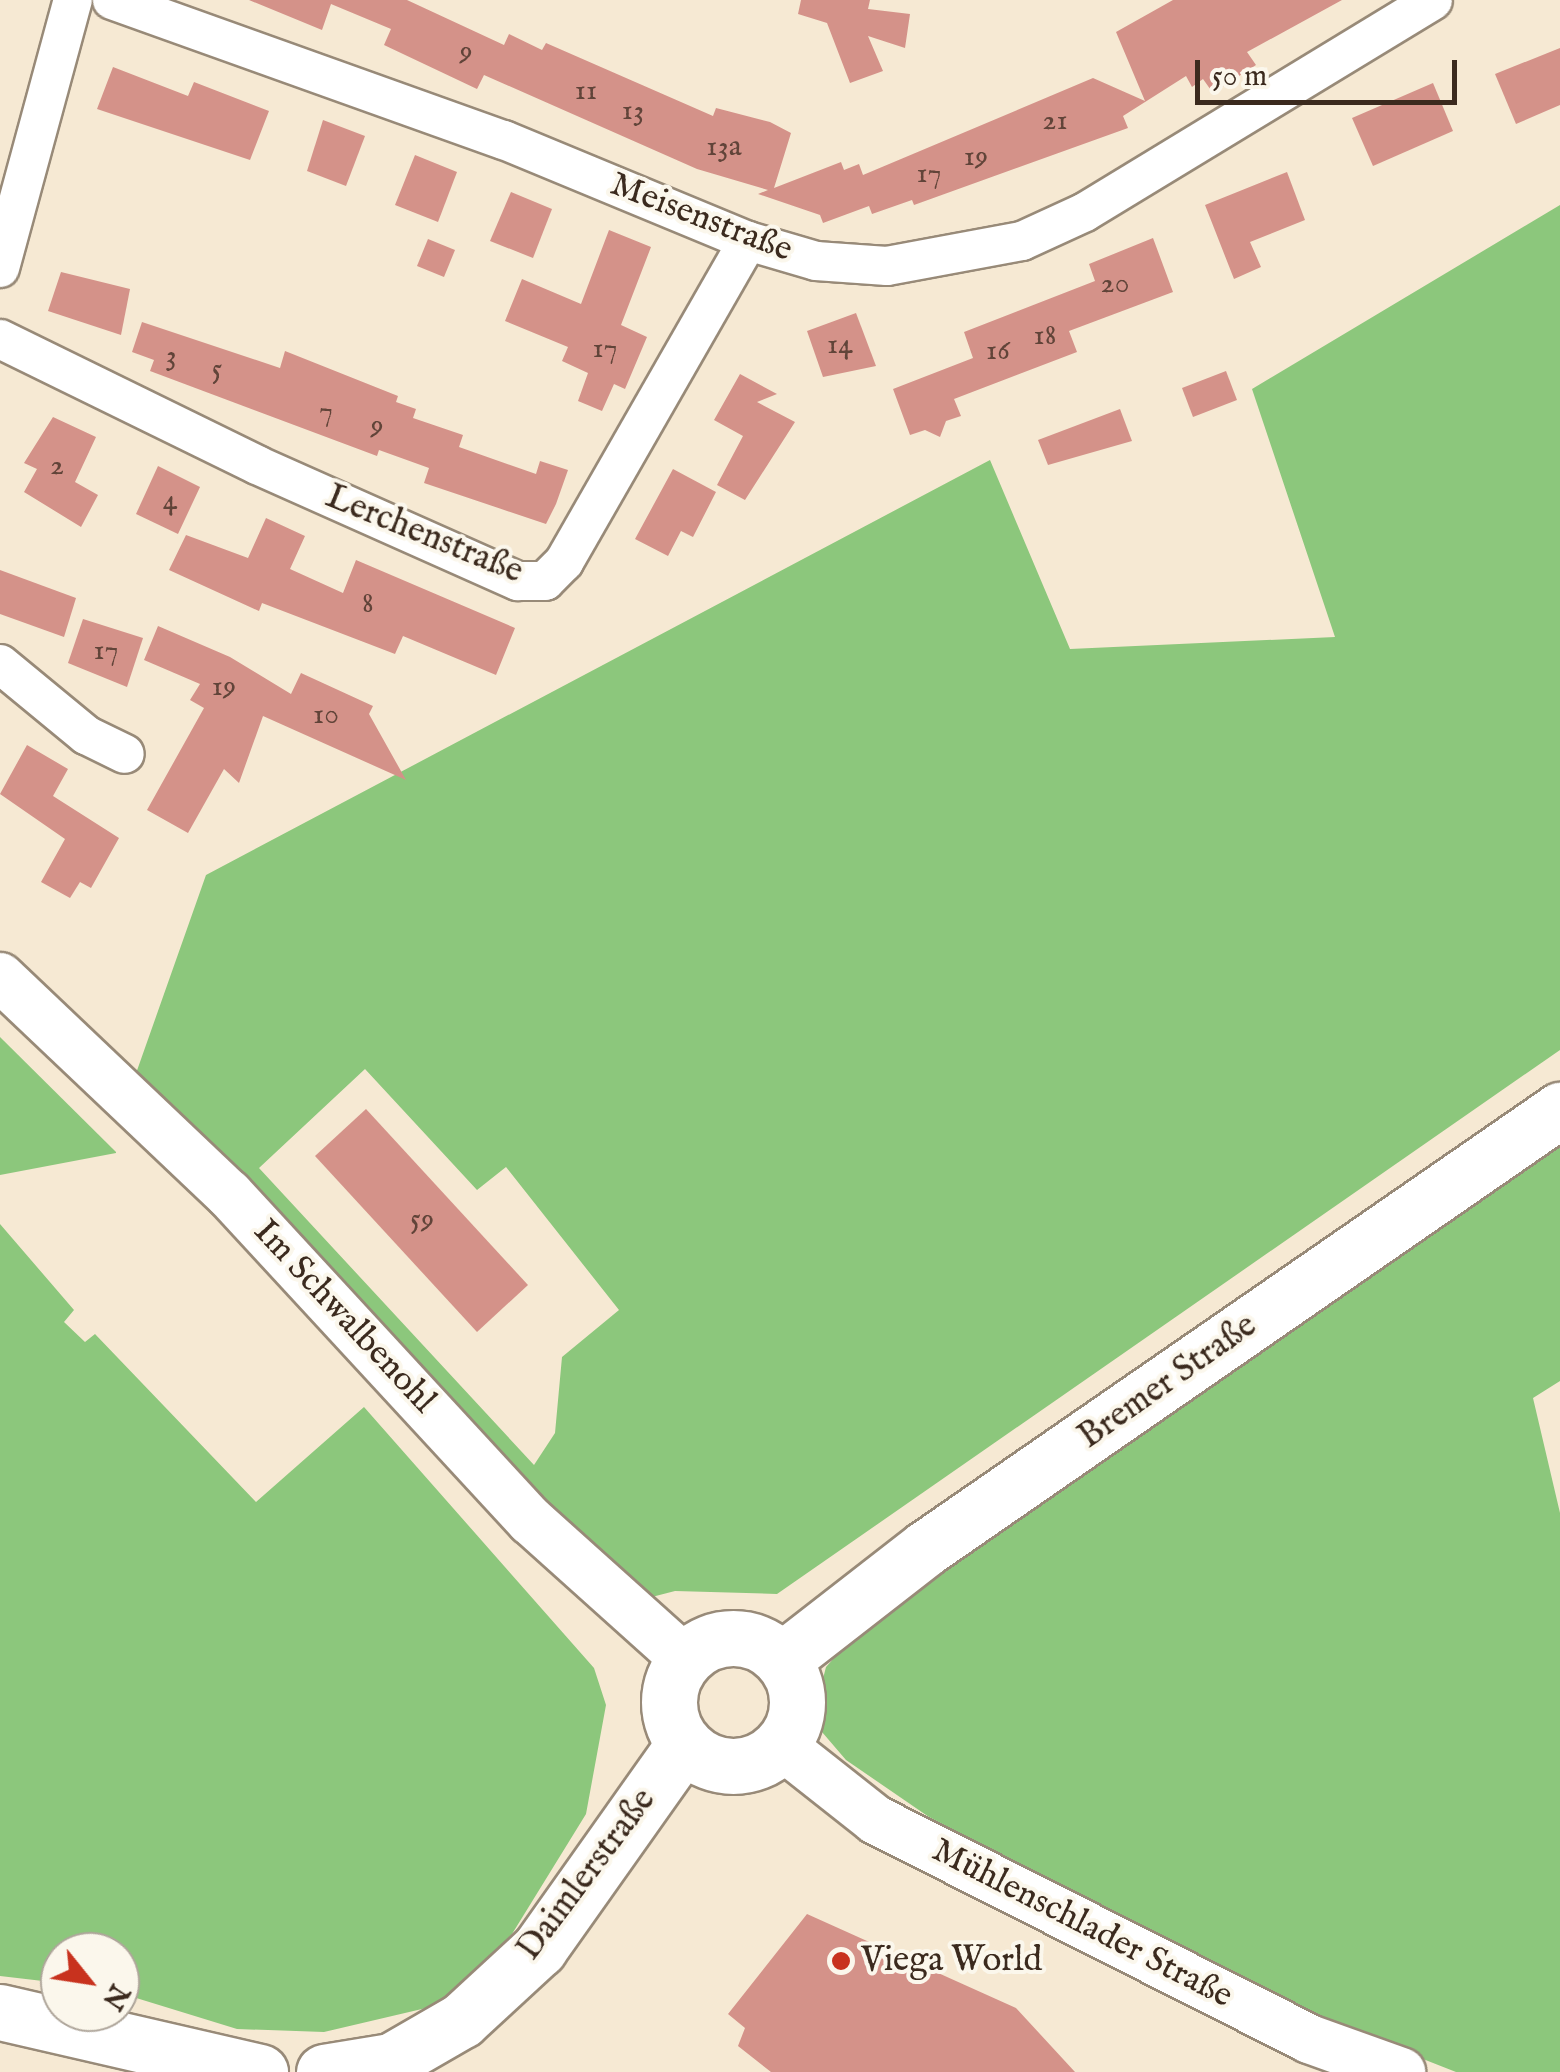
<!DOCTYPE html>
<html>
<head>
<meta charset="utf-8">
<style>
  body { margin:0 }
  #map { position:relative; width:1560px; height:2072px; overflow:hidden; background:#f6e9d3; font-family:"IM FELL English",serif }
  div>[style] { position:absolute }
  .green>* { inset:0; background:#8cc77c }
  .building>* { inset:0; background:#d49289 }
  .roads { filter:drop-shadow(2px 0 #988a78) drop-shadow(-2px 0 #988a78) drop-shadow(0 2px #988a78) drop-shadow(0 -2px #988a78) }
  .minor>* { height:38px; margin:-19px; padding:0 19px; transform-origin:19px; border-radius:19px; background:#fff }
  .tertiary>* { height:48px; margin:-24px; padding:0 24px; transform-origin:24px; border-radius:24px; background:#fff }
  .secondary>* { height:55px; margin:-27.5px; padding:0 27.5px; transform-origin:27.5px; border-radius:27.5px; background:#fff }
  .secondary>.ring { margin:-27.5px; padding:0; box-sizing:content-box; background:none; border:55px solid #fff; border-radius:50% }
  .dots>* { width:28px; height:28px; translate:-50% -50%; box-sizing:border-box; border:5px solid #fbf7ec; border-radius:50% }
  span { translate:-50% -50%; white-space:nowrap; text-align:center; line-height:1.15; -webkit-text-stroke:8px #fbf7ec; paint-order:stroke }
  .number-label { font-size:30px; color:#614439 }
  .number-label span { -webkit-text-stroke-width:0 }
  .street-label { font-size:35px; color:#3b2a1e }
  .poi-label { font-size:35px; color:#3b2a1e }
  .left { translate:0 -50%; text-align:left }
  .north { position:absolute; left:40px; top:1932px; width:100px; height:100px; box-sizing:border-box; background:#fbf7ec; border:2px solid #aea59a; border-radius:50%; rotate:120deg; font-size:28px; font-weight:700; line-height:40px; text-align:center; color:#3b2a1e }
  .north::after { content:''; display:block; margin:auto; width:35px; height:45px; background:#c8321e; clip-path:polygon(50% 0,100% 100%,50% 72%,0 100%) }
  .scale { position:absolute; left:1195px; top:60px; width:262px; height:45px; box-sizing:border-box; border:5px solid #3b2a1e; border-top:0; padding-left:12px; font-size:30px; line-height:35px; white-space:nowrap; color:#3b2a1e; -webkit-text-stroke:8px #fbf7ec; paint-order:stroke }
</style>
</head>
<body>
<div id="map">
  <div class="green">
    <i style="clip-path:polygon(evenodd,1560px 205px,1560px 1050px,777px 1594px,675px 1591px,644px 1599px,549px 1514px,305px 1241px,134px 1079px,206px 875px,990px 460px,1070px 649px,1335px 637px,1252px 389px,1560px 205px,365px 1069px,477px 1190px,506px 1167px,619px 1310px,562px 1357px,555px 1433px,534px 1465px,259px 1168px,365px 1069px)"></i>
    <i style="clip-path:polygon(0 1037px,116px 1152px,116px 1153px,0 1175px)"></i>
    <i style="clip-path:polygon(1560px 1144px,1560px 1381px,1533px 1398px,1560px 1513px,1560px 2072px,1456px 2072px,1311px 2015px,929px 1817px,846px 1760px,822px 1732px,818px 1698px,826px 1667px,890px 1596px)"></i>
    <i style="clip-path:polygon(0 1224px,74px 1310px,64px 1322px,85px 1342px,95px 1334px,256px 1502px,364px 1407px,594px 1668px,606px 1705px,586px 1814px,512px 1934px,439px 2005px,324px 2032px,237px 2029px,120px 1993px,120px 1952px,60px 1952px,60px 1983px,0 1976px)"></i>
  </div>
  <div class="building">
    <i style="clip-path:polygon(249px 0,407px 0,504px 45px,509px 34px,542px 50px,546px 43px,713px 116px,716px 108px,770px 122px,791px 133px,774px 188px,841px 162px,844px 170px,859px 164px,863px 175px,1093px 78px,1145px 101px,1116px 32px,1173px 0,1342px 0,1247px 52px,1256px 65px,1213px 93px,1203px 79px,1192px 87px,1186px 76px,1123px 116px,1128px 128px,914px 205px,912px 200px,872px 214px,869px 206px,823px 223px,820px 215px,758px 194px,768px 190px,697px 169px,484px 75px,477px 89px,384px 45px,391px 29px,331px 4px,322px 30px)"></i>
    <i style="clip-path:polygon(801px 0,870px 0,868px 9px,910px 14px,905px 48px,868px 36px,883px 71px,850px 83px,827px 23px,798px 14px)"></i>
    <i style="clip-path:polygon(1560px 48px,1560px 105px,1516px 124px,1495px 74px)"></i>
    <i style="clip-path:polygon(113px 67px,188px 96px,194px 82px,269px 111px,250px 160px,97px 109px)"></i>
    <i style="clip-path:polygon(1433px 83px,1453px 131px,1373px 166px,1352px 118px)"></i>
    <i style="clip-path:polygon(323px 120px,365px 136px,346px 186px,307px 171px)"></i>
    <i style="clip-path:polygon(415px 155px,457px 172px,438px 222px,395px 205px)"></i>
    <i style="clip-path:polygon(1287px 172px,1305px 220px,1250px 242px,1261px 267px,1234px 279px,1205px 205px)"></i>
    <i style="clip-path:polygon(511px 192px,552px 209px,533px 258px,490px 241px)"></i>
    <i style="clip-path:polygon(609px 230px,651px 247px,621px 325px,647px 337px,625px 389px,614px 384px,602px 411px,578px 401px,588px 373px,562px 361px,568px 347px,505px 321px,522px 279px,581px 304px)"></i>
    <i style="clip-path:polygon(1153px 238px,1173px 292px,1069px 331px,1077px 352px,954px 399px,961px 416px,946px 421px,940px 437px,925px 430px,910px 435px,893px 389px,973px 358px,964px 332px,1095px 281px,1089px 264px)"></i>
    <i style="clip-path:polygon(428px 239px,455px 250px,444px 277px,417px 266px)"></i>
    <i style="clip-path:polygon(61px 272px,130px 289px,121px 335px,48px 311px)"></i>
    <i style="clip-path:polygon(856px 313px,876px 366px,823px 377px,807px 331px)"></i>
    <i style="clip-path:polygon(142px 322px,280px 368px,285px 351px,398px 396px,396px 402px,416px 409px,413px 418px,463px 435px,459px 447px,536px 474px,540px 461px,568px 470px,556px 504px,546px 524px,424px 483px,429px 468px,379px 450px,377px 456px,150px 371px,154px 360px,132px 352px)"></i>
    <i style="clip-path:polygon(1226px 371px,1237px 400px,1193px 417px,1182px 388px)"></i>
    <i style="clip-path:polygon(740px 374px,777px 394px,757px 402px,795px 422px,745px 500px,717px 485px,743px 436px,714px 420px)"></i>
    <i style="clip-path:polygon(1120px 409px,1132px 441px,1048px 465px,1038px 440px)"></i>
    <i style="clip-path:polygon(53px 417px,96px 437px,75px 482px,98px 495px,81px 527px,24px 492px,37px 469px,24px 463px)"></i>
    <i style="clip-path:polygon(158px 466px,200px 487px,178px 534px,136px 514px)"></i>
    <i style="clip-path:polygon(673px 469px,716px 492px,693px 537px,681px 531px,668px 556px,635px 539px)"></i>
    <i style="clip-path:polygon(266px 518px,305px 536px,290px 569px,343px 593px,356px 560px,515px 628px,496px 675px,403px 636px,395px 654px,262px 603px,259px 611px,169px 570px,186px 535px,248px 558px)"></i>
    <i style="clip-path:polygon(0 570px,76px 598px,64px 637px,0 614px)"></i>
    <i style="clip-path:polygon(83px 619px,143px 638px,127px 687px,68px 663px)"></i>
    <i style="clip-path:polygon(158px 626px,230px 657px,291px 694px,301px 673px,373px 706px,369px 714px,406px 780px,263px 716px,239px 783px,224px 769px,188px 833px,147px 810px,204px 708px,190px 700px,200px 684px,144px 660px)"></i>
    <i style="clip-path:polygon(27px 745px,68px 769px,53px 796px,119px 838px,91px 888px,80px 882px,70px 898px,41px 882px,65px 839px,0 794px)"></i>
    <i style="clip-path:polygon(366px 1109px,528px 1285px,477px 1332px,315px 1156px)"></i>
    <i style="clip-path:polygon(807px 1914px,1016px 2008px,1075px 2072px,771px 2072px,738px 2046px,745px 2028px,728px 2014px)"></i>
  </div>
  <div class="roads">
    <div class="minor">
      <i style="left:112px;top:0;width:416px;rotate:19.7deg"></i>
      <i style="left:504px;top:140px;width:264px;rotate:22.5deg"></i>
      <i style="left:748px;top:241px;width:71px;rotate:16.4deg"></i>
      <i style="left:816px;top:261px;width:71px;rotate:4deg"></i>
      <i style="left:887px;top:266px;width:137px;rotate:-10.5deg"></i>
      <i style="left:1022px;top:241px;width:69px;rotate:-24.7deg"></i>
      <i style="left:1085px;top:212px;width:407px;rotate:-31.3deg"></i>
      <i style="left:0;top:268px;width:278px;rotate:-74.8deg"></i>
      <i style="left:0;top:339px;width:286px;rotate:26.1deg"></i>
      <i style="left:257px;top:465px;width:286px;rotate:24deg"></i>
      <i style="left:518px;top:581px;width:27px"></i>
      <i style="left:545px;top:581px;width:27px;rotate:-45deg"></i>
      <i style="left:564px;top:562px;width:370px;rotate:-60.2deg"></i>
      <i style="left:0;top:664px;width:112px;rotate:39.5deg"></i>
      <i style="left:86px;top:735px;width:43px;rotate:26deg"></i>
    </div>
    <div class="tertiary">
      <i style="left:0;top:977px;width:315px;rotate:43.5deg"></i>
      <i style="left:229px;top:1194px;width:445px;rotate:47.3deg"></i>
      <i style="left:531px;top:1521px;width:207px;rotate:41.9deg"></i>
      <i style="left:781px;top:1745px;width:121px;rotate:38.3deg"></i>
      <i style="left:876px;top:1820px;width:485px;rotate:26.8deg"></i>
      <i style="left:1309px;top:2039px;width:98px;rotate:19.7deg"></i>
    </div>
    <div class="secondary">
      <i class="ring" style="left:669px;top:1638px;width:73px;height:73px"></i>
      <i style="left:782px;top:1660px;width:182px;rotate:-37.9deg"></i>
      <i style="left:926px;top:1548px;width:771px;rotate:-34.64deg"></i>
      <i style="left:0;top:2012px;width:267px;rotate:13deg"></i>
      <i style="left:324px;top:2072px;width:68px;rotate:-9.3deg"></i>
      <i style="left:391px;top:2061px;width:82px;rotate:-30deg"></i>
      <i style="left:462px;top:2020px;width:105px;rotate:-42.7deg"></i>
      <i style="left:539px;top:1949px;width:251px;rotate:-54.7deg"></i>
    </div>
  </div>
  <div class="dots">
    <i style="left:841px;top:1961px;background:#c8321e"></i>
  </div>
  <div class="number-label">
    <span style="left:466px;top:52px">9</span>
    <span style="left:586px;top:91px">11</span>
    <span style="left:633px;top:111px">13</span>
    <span style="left:1055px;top:121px">21</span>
    <span style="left:724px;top:147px">13a</span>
    <span style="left:976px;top:157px">19</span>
    <span style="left:929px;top:174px">17</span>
    <span style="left:1115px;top:284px">20</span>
    <span style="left:1045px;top:336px">18</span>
    <span style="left:840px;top:345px">14</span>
    <span style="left:605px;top:349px">17</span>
    <span style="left:998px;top:351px">16</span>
    <span style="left:171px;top:356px">3</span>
    <span style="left:217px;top:370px">5</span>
    <span style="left:326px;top:412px">7</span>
    <span style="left:377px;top:426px">9</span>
    <span style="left:57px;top:466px">2</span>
    <span style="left:170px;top:501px">4</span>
    <span style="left:368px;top:604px">8</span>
    <span style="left:106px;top:651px">17</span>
    <span style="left:224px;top:687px">19</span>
    <span style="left:326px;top:715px">10</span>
    <span style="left:422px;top:1220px">59</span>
  </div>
  <div class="street-label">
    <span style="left:701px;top:218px;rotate:21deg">Meisenstraße</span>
    <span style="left:424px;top:535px;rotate:22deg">Lerchenstraße</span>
    <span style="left:344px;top:1317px;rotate:47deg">Im Schwalbenohl</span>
    <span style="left:1168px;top:1382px;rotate:-35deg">Bremer Straße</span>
    <span style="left:587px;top:1875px;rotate:-53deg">Daimlerstraße</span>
    <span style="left:1082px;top:1924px;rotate:27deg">Mühlenschlader Straße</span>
  </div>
  <div class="poi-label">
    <span class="left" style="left:861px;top:1961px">Viega World</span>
  </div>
  <div class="north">N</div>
  <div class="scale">50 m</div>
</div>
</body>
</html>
